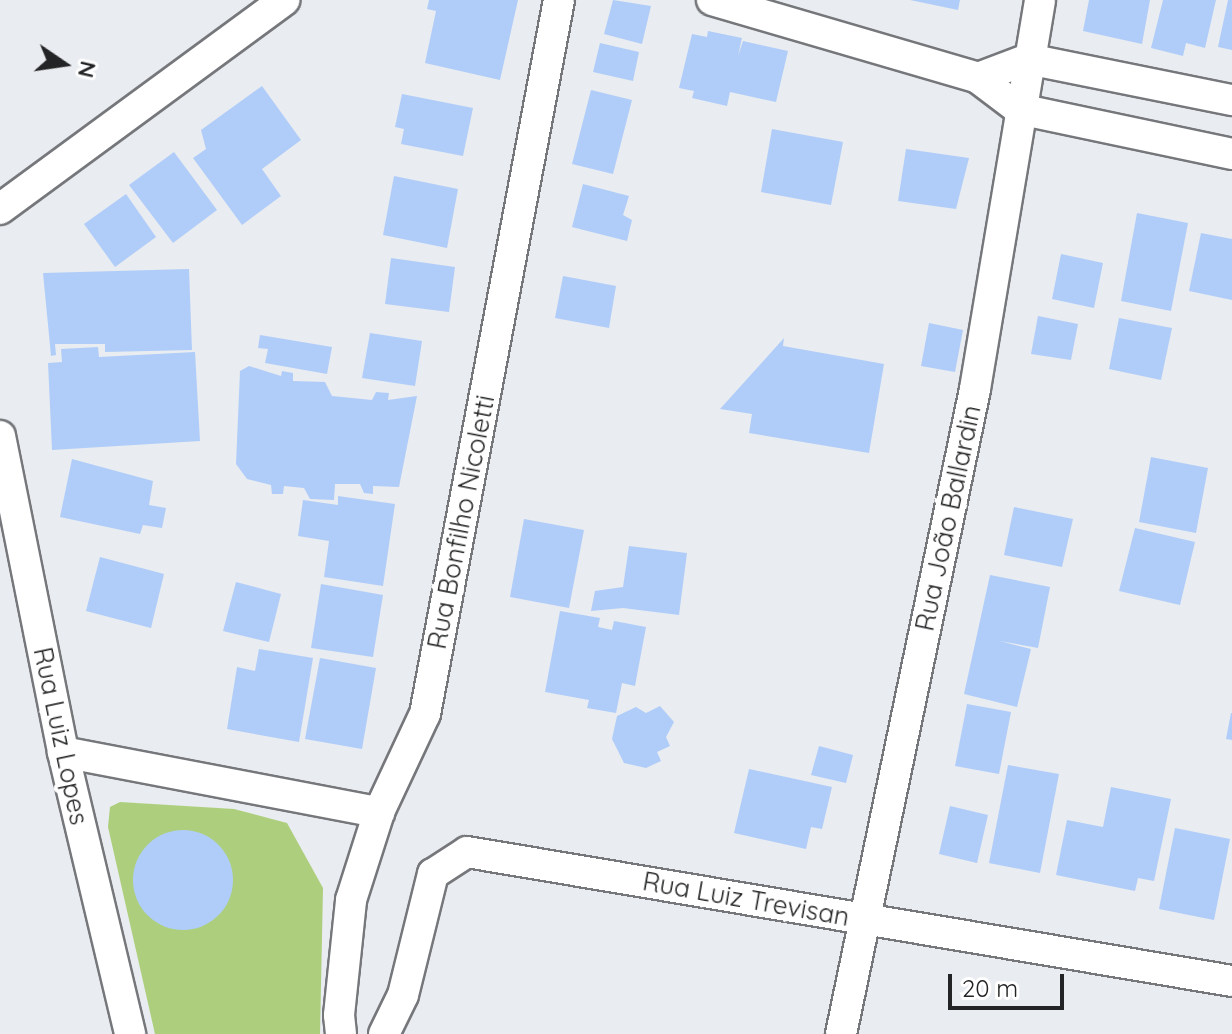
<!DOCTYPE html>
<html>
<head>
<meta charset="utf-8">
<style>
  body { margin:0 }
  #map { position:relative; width:1232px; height:1034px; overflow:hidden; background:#e9ecf0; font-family:Quicksand,sans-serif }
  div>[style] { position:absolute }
  .green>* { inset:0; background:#adcf7d }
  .building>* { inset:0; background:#b0cdf9 }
  .round { border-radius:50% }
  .roads { filter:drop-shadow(2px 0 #75777b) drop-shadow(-2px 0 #75777b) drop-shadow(0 2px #75777b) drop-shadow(0 -2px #75777b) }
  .street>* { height:30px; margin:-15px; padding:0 15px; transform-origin:15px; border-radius:15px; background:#fff }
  span { translate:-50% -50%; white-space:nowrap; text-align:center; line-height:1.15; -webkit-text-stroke:8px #fff; paint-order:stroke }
  .street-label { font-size:26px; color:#232425 }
  .north { position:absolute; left:24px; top:24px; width:80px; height:80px; -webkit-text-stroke:6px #fff; paint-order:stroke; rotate:103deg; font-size:22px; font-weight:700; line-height:32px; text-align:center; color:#232425 }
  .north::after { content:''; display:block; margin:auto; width:28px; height:36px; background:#232425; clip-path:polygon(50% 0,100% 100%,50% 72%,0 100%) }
  .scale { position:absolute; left:948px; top:974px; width:116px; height:36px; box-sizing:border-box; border:4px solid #232425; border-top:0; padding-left:10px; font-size:24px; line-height:28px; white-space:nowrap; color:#232425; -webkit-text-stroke:6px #fff; paint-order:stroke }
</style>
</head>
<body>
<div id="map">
  <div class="green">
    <i style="clip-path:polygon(120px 802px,234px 809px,287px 823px,323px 888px,320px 1034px,155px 1034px,108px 827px,110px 807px)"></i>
  </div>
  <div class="building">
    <i style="clip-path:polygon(429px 0,518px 0,500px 80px,425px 63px,436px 11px,427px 9px)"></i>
    <i style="clip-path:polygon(613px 0,651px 6px,642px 44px,604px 34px)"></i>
    <i style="clip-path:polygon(910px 0,960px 0,958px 10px)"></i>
    <i style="clip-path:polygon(1089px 0,1150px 0,1142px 44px,1083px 31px)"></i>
    <i style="clip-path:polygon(1163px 0,1216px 0,1205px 48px,1186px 43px,1183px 56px,1151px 48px)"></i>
    <i style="clip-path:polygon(1228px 0,1232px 0,1232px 50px,1218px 47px)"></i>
    <i style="clip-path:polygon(708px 31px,742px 38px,738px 56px,743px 41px,788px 51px,776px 102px,730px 92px,727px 106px,692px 98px,694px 91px,679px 88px,692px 34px,707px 37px)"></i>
    <i style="clip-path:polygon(600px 43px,639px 52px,633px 81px,593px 72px)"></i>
    <i style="clip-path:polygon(262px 86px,301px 140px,262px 169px,281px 196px,242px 225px,193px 158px,206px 149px,201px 130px)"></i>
    <i style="clip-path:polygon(591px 90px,632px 100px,613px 174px,572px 164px)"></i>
    <i style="clip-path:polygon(402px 94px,473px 108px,463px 156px,401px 144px,404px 129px,395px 127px)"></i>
    <i style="clip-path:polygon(772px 129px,843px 142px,831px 205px,761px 192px)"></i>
    <i style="clip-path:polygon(906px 149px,969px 158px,956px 209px,898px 201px)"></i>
    <i style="clip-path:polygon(174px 152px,217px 210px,173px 243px,129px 185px)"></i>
    <i style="clip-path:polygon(394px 176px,458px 189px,447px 248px,383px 235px)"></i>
    <i style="clip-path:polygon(583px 184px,629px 196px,623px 215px,632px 220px,627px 241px,572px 227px)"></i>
    <i style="clip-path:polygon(126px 194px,156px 237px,115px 267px,84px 224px)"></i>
    <i style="clip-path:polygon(1137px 213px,1188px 223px,1171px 311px,1121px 301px)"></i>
    <i style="clip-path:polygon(1201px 233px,1232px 239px,1232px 300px,1189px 291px)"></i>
    <i style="clip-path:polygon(1061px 254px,1103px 263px,1094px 308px,1052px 299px)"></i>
    <i style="clip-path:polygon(391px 258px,455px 267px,449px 312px,385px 304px)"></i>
    <i style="clip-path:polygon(189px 269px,192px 350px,105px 352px,105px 344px,55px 344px,56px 355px,51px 356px,43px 273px)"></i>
    <i style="clip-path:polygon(563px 276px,616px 286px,609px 328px,555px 318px)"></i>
    <i style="clip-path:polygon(1038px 316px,1078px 324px,1071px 360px,1031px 354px)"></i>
    <i style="clip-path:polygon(1119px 318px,1172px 328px,1161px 380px,1109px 369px)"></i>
    <i style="clip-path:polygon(929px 323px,963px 330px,955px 372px,921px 366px)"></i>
    <i style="clip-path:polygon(370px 333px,422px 341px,415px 386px,362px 378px)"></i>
    <i style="clip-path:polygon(260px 335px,332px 347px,327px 374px,265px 363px,268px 349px,258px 348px)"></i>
    <i style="clip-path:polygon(784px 338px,783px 346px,884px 364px,869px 453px,749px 433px,752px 414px,720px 409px)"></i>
    <i style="clip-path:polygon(98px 347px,99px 357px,195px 352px,200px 441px,52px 450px,48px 363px,62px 362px,61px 349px)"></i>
    <i style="clip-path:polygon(249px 366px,281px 376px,282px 371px,293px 373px,293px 381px,325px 382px,332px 396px,372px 400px,376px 392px,389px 393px,388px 400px,417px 396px,399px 487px,373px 486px,373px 494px,364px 493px,360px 484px,335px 484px,334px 500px,310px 499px,304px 488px,284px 486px,283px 494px,272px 494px,271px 485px,247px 479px,236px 464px,240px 371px)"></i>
    <i style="clip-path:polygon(1151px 457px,1208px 468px,1196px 533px,1139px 522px)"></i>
    <i style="clip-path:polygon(72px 459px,153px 481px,149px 505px,166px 508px,162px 528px,143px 525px,140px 534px,60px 517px)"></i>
    <i style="clip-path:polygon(338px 496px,395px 504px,383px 586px,324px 577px,329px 541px,298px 536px,303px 500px,338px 505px)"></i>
    <i style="clip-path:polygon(1014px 507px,1073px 519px,1062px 567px,1004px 555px)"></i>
    <i style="clip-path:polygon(524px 519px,584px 530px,569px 608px,510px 597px)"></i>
    <i style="clip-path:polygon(1135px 528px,1195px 542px,1180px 605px,1119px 591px)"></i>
    <i style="clip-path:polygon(629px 546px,687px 553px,679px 615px,623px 608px,591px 611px,595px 591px,623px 587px)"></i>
    <i style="clip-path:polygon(100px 557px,164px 574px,151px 628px,86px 611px)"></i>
    <i style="clip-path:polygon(990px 575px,1050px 587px,1038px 648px,1000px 641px,1031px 649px,1017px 707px,964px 694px)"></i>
    <i style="clip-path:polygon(236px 582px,281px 594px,269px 642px,223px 631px)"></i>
    <i style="clip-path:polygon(321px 584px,383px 595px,373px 657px,311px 648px)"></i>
    <i style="clip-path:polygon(560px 611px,600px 618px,598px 627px,612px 630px,614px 621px,646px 627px,635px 686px,622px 683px,616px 713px,587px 708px,589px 700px,545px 692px)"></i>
    <i style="clip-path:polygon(259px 649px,313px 658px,299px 742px,227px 729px,237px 667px,255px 671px)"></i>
    <i style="clip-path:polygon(320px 658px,376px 668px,362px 749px,305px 739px)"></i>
    <i style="clip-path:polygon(967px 704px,1011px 712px,999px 774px,955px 766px)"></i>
    <i style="clip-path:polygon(660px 706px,674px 722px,666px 737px,670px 746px,657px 752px,661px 761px,646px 768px,624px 763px,612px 739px,617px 716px,636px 707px,646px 713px)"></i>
    <i style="clip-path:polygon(1231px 713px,1232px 713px,1232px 740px,1226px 739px)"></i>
    <i style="clip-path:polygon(819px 746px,853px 755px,846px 783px,811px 775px)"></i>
    <i style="clip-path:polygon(1008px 765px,1059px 774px,1040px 873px,989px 863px)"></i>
    <i style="clip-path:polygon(749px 769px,832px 787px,822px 829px,811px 827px,806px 849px,734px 833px)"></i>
    <i style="clip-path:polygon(1111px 787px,1171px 799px,1154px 881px,1138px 878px,1135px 891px,1056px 875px,1067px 820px,1103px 827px)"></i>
    <i style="clip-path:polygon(950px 806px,988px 815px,977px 863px,939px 854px)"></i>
    <i style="clip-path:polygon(1175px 828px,1230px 839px,1214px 920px,1159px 909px)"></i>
    <i class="round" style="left:133px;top:830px;width:100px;height:100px"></i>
  </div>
  <div class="roads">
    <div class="street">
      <i style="left:712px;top:0;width:277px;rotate:16.3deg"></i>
      <i style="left:978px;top:78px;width:51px;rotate:37.1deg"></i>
      <i style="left:1019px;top:109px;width:218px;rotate:11.9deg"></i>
      <i style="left:978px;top:78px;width:53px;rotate:-20.8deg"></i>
      <i style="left:1028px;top:59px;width:208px;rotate:11.4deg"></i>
      <i style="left:0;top:209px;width:353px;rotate:-36.3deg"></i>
      <i style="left:0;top:436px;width:322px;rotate:78.7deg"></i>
      <i style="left:63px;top:752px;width:290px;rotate:76.6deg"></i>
      <i style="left:63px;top:752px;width:322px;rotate:10.8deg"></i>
      <i style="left:341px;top:1034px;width:19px;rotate:-96deg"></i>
      <i style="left:339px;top:1015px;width:116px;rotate:-84deg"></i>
      <i style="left:351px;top:900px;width:92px;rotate:-72.3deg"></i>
      <i style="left:379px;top:812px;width:108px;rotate:-64.9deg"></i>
      <i style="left:425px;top:714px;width:726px;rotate:-79.37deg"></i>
      <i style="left:384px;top:1034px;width:43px;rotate:-64deg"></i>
      <i style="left:403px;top:995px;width:125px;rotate:-76.1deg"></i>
      <i style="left:433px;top:874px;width:40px;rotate:-32.9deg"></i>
      <i style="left:467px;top:852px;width:776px;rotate:9.57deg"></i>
      <i style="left:841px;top:1034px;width:659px;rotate:-78.26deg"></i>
      <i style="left:975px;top:389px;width:394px;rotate:-80.5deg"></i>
    </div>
  </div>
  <div class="street-label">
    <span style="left:948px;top:518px;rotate:-78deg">Rua João Ballardin</span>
    <span style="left:461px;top:522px;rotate:-79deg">Rua Bonfilho Nicoletti</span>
    <span style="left:61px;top:736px;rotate:78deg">Rua Luiz Lopes</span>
    <span style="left:746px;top:899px;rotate:10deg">Rua Luiz Trevisan</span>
  </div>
  <div class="north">N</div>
  <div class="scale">20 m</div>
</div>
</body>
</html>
